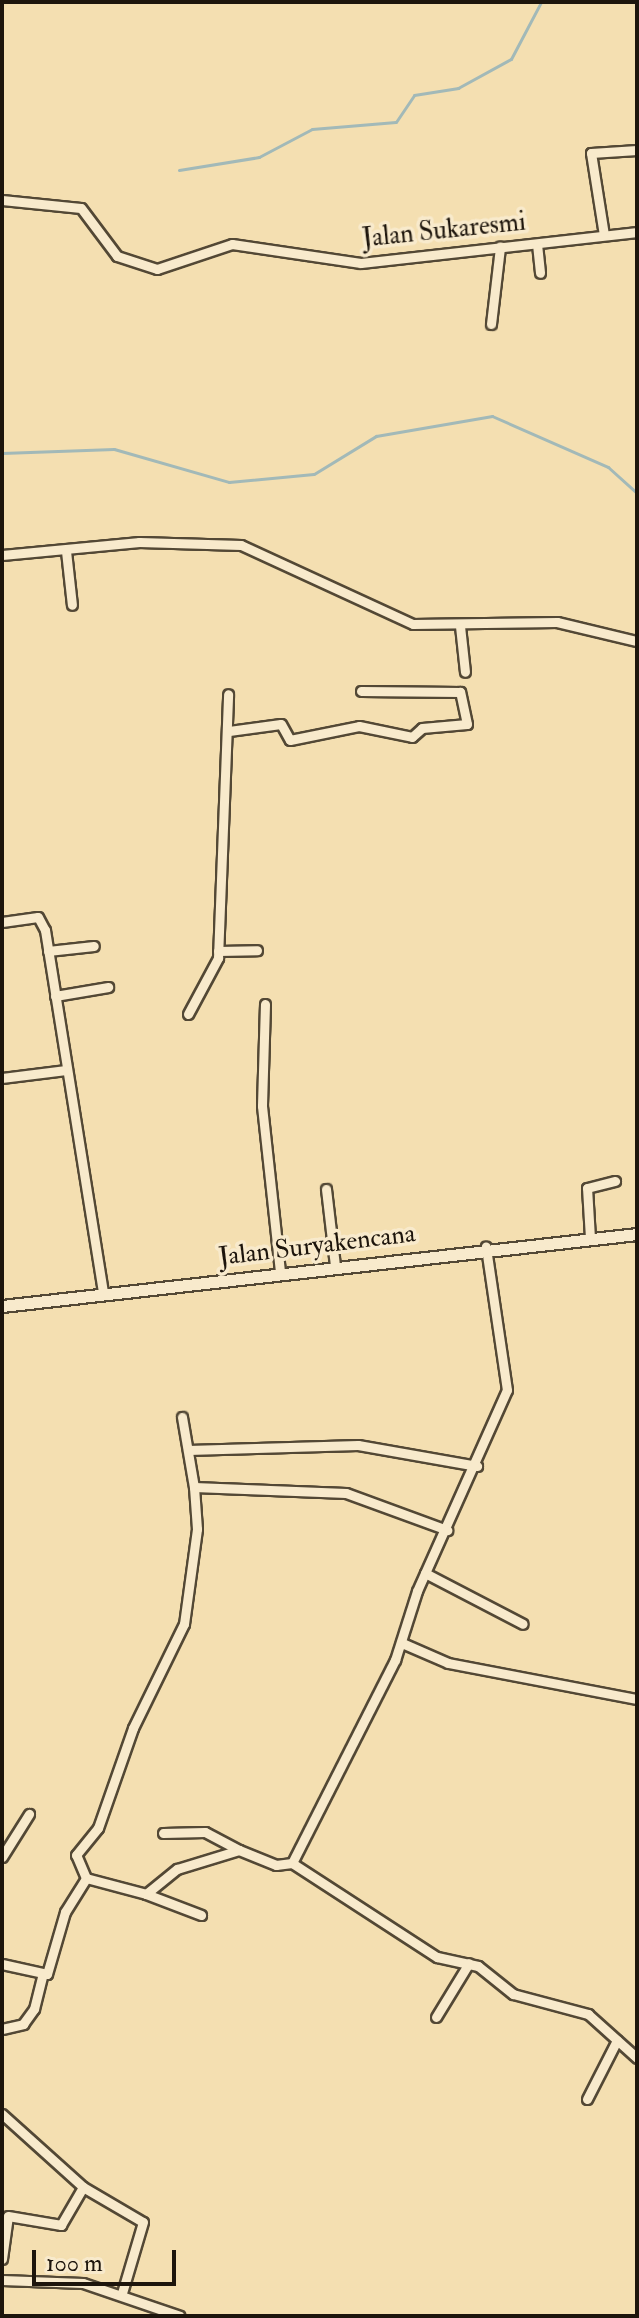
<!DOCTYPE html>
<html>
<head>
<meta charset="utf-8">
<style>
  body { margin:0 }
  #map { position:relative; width:639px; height:2318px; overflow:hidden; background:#f4dfb1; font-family:"IM FELL Double Pica",serif }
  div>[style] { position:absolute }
  .stream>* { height:3px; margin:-1.5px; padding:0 1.5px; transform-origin:1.5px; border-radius:1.5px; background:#a2b9b8 }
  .roads { filter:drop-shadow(2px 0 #534835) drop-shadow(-2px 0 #534835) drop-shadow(0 2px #534835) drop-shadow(0 -2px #534835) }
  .minor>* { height:9px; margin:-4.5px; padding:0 4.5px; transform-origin:4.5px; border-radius:4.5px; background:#f8eacc }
  .tertiary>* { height:11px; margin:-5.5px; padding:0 5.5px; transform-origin:5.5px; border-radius:5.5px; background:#f8eacc }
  span { translate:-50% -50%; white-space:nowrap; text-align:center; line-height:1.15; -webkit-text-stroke:7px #f8eacc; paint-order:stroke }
  .street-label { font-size:26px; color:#1d150c }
  .frame { position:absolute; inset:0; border:4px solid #1d150c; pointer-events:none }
  .scale { position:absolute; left:32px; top:2250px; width:144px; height:36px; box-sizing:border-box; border:4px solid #1d150c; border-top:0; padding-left:10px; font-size:24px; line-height:28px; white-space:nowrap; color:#1d150c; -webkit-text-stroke:6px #f8eacc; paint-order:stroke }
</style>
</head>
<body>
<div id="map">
  <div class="stream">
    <i style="left:179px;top:170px;width:81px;rotate:-9.2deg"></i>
    <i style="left:259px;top:157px;width:60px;rotate:-27.8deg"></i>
    <i style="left:312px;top:129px;width:84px;rotate:-4.8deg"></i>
    <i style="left:396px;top:122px;width:32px;rotate:-56deg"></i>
    <i style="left:414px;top:95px;width:45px;rotate:-9deg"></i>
    <i style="left:458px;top:88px;width:60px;rotate:-28.7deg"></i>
    <i style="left:511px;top:59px;width:64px;rotate:-62.2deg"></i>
    <i style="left:2px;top:453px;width:112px;rotate:-2deg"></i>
    <i style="left:114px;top:449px;width:120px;rotate:16deg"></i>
    <i style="left:229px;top:482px;width:85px;rotate:-5.4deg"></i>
    <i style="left:314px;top:474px;width:73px;rotate:-31.5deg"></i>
    <i style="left:376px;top:436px;width:118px;rotate:-9.8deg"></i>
    <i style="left:492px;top:416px;width:127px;rotate:23.7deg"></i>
    <i style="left:608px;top:467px;width:39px;rotate:42deg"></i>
  </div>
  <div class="roads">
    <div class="minor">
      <i style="left:2px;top:200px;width:79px;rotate:5.8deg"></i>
      <i style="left:81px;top:208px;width:60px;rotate:53.1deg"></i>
      <i style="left:117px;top:256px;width:42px;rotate:18deg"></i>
      <i style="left:157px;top:269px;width:79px;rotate:-18.4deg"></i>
      <i style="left:232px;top:244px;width:130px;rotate:8.4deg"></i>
      <i style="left:361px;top:263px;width:278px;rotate:-6.4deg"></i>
      <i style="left:604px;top:235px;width:83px;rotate:-99deg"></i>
      <i style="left:591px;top:153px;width:46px;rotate:-3.7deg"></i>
      <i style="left:537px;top:244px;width:29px;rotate:84deg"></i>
      <i style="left:491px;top:324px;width:78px;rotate:-83.3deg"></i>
      <i style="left:66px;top:551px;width:54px;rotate:83.7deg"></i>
      <i style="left:2px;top:555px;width:138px;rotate:-5.4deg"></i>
      <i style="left:139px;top:542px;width:102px;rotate:1.7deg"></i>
      <i style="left:241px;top:545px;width:189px;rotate:24.7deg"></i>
      <i style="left:413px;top:624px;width:144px;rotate:-0.8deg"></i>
      <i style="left:557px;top:622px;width:82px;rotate:13.4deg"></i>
      <i style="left:460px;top:626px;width:46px;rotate:83.8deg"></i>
      <i style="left:229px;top:731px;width:52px;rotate:-7.7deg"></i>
      <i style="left:281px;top:724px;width:18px;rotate:61deg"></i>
      <i style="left:290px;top:740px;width:70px;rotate:-11.5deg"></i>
      <i style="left:359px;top:726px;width:54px;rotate:11.7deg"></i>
      <i style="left:412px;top:737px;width:13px;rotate:-42deg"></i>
      <i style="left:422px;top:728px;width:45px;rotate:-5.1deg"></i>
      <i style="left:467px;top:724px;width:33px;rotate:-102deg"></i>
      <i style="left:460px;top:692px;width:99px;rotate:-179.4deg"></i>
      <i style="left:2px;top:922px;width:36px;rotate:-8deg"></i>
      <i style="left:38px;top:917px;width:15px;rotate:62deg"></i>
      <i style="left:45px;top:930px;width:368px;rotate:80.9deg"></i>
      <i style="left:48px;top:951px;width:46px;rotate:-6.2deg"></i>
      <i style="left:218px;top:951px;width:39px;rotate:-1deg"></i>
      <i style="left:55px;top:996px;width:54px;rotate:-9.6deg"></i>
      <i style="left:265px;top:1004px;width:102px;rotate:91.7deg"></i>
      <i style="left:262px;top:1106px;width:168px;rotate:83.8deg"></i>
      <i style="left:188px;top:1014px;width:64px;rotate:-61.8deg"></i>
      <i style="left:218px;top:958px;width:264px;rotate:-87.8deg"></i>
      <i style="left:2px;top:1078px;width:64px;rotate:-7.2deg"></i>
      <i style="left:326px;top:1189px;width:78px;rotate:83.3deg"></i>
      <i style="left:590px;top:1238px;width:50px;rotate:-93.4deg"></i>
      <i style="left:587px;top:1188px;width:29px;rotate:-14deg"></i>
      <i style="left:182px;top:1417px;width:71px;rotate:80.3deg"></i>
      <i style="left:194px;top:1487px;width:152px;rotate:2.3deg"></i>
      <i style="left:346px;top:1493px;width:108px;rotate:20.1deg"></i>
      <i style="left:188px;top:1450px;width:170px;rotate:-1.7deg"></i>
      <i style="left:358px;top:1445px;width:121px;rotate:10deg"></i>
      <i style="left:425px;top:1573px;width:110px;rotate:27.5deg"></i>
      <i style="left:402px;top:1643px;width:50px;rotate:23.5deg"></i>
      <i style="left:448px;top:1663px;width:192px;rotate:10.8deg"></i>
      <i style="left:163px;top:1833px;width:42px;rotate:-1.4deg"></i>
      <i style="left:205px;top:1832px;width:38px;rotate:28deg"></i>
      <i style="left:2px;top:1857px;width:51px;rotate:-57.9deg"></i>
      <i style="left:292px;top:1863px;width:173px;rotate:33deg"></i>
      <i style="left:437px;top:1957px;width:42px;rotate:12.4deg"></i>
      <i style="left:478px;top:1966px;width:45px;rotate:38.7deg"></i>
      <i style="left:513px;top:1994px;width:78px;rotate:14.9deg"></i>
      <i style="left:588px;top:2014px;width:66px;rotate:41.9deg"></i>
      <i style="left:86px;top:1878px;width:25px;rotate:-113deg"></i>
      <i style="left:76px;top:1855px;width:35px;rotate:-51deg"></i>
      <i style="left:98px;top:1828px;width:106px;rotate:-70.7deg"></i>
      <i style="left:133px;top:1728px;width:116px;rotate:-63.9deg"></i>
      <i style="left:184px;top:1624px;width:96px;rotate:-82.2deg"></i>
      <i style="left:197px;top:1529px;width:42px;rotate:-94.1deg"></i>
      <i style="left:146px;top:1894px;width:59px;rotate:20.9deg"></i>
      <i style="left:2px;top:1964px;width:46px;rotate:12.5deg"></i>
      <i style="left:47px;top:1974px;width:65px;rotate:-73.8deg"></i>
      <i style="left:65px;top:1912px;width:40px;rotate:-58deg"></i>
      <i style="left:86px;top:1878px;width:62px;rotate:14.9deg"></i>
      <i style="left:146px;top:1894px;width:40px;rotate:-39deg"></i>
      <i style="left:177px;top:1869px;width:65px;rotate:-17deg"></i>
      <i style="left:239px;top:1850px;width:40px;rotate:22deg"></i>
      <i style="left:276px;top:1865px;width:16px;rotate:-7deg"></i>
      <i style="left:292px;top:1863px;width:228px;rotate:-63.1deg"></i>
      <i style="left:395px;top:1660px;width:72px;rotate:-72.3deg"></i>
      <i style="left:417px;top:1591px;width:220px;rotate:-65.9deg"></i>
      <i style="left:507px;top:1390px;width:145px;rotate:-98.4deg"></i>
      <i style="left:436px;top:2017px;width:63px;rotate:-58.6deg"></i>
      <i style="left:2px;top:2029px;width:22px;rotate:-13deg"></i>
      <i style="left:23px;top:2024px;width:19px;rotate:-54deg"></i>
      <i style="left:34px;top:2009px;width:34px;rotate:-76deg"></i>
      <i style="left:587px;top:2099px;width:66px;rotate:-63deg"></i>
      <i style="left:2px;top:2114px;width:109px;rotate:42deg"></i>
      <i style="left:83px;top:2187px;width:69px;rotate:30.3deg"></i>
      <i style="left:143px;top:2222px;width:74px;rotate:106.5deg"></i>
      <i style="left:2px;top:2259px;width:43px;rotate:-82.1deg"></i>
      <i style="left:8px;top:2216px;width:54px;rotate:9.6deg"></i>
      <i style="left:61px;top:2225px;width:44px;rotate:-59.9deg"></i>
      <i style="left:2px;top:2280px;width:81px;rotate:2.1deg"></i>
      <i style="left:83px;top:2283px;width:102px;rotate:18.8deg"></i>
    </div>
    <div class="tertiary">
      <i style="left:2px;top:1306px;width:639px;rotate:-6.47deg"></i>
    </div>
  </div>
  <div class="street-label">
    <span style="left:444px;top:231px;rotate:-6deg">Jalan Sukaresmi</span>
    <span style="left:317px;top:1246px;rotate:-7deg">Jalan Suryakencana</span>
  </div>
  <div class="frame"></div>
  <div class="scale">100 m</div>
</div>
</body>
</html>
